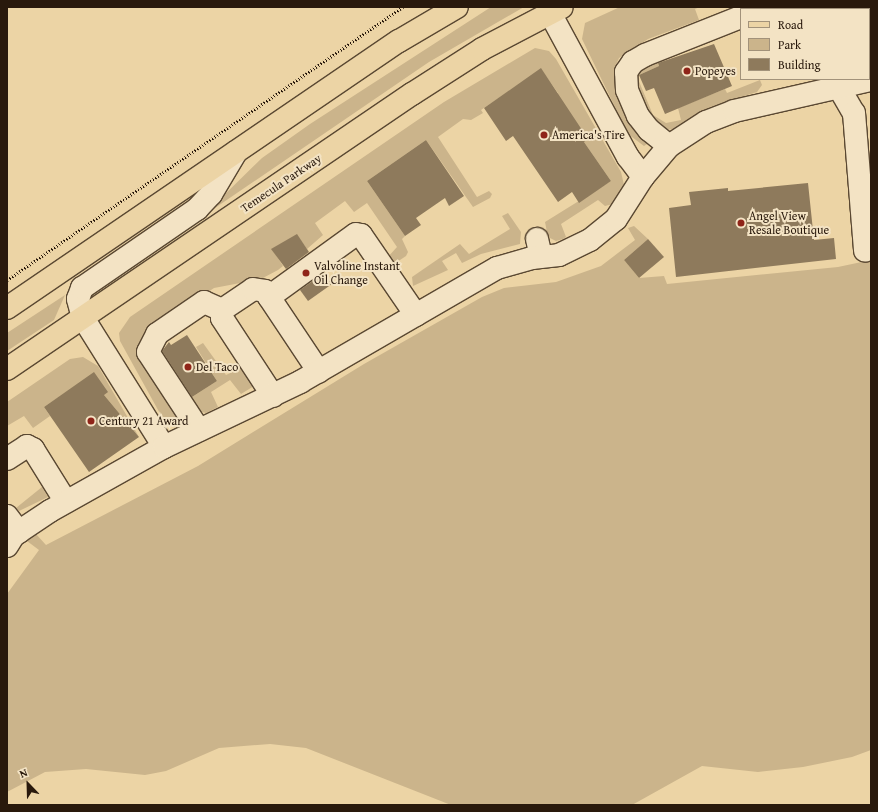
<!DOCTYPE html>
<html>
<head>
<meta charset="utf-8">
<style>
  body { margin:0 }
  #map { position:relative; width:878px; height:812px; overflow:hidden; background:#ecd4a5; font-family:"Gentium Book Plus",serif }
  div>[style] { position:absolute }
  .green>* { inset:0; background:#cbb48b }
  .building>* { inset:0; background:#8e7a5c }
  .path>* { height:2.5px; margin-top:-1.25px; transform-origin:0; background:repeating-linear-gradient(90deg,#29190c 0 1px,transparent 0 3px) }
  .roads { filter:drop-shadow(1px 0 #5a4832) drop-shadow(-1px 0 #5a4832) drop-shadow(0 1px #5a4832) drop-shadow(0 -1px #5a4832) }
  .minor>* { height:22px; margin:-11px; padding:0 11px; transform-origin:11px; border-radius:11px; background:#f3e3c4 }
  .major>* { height:22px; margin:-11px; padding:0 11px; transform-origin:11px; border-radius:11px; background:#ecd4a5 }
  .dots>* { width:11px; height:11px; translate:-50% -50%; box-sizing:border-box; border:2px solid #f3e3c4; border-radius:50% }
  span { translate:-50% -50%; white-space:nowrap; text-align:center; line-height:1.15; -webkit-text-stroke:4px #f3e3c4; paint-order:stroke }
  .poi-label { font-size:12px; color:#29190c }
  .left { translate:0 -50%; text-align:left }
  .street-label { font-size:12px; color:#29190c }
  .frame { position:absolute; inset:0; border:8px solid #29190c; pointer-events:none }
  .legend { position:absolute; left:740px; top:8px; width:130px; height:72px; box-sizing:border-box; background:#f3e3c4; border:1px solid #a2927a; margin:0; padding:5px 7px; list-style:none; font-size:12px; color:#29190c }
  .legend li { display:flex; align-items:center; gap:8px; height:20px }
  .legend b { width:20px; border:1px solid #a2927a }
  .north { position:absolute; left:8px; top:764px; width:40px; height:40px; -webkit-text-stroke:3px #f3e3c4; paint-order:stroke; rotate:337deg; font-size:11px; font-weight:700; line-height:16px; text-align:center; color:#29190c }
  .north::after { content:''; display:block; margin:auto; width:14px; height:18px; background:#29190c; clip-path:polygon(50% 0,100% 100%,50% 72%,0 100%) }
</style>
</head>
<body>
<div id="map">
  <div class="green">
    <i style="clip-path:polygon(491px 7px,524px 7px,429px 62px,155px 249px,217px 202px,262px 158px,310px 124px)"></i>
    <i style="clip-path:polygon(620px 7px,700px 7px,695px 9px,699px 20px,648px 39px,619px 58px,615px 67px,617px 89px,650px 142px,644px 146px,628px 134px,582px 39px,585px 23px)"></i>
    <i style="clip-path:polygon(535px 48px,549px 51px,556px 59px,621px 172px,624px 185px,613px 204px,605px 206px,598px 200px,561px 224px,566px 237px,563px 239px,556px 241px,548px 237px,545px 222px,611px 181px,584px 142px,588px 139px,554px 96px,558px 93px,541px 69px,481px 110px,483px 113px,471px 120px,463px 119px,438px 137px,477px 197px,489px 191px,492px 194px,490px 198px,473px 207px,426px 140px,367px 181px,405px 236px,402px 239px,408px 252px,406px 256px,394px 264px,387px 258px,397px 247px,367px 203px,354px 212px,345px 201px,315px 223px,323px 235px,307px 249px,297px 235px,272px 249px,283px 266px,278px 270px,261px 279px,214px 288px,152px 330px,182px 423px,175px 427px,163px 419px,120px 341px,119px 333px,130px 317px,444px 102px)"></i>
    <i style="clip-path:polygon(656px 59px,659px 66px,639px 75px,638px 79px,653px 115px,666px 123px,681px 120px,678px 108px,725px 89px,727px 93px,760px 80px,762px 85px,757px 92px,710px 107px,677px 129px,661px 130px,640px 104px,634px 72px)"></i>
    <i style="clip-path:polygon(508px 213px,521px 232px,520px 244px,481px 254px,462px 263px,456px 253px,442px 261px,448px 270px,413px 286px,412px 277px,460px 244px,469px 254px,510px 229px,502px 216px)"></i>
    <i style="clip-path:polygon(634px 226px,648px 239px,624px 260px,639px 278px,664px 276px,667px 284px,838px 267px,871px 260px,871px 750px,852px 757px,803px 767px,758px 772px,702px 766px,632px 805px,451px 805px,306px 748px,270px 744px,219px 748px,166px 771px,145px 775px,86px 769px,45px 772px,7px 792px,7px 594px,39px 550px,27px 541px,33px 535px,36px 534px,46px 545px,198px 466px,364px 364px,482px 297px,504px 288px,556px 282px,601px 266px,635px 240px,628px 228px)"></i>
    <i style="clip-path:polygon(65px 295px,54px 320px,7px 351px,7px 333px)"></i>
    <i style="clip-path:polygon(203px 343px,226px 375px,243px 367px,254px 386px,241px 394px,230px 380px,211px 392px,218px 407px,206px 413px,197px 411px,189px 399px,217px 381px,196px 347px)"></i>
    <i style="clip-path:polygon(83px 357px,98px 366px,139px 437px,104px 395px,94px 373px,44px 407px,50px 416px,33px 428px,24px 416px,7px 426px,7px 402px,70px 359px)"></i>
    <i style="clip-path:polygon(42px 487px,48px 497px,19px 511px,16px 508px)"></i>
  </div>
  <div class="building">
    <i style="clip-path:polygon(714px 44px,732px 86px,665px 114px,654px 88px,646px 91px,639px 75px,659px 66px,658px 63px)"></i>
    <i style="clip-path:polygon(541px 68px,588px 139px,584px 142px,611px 181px,579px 203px,572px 192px,558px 202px,513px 136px,506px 141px,484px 108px)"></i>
    <i style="clip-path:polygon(426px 140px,464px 196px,449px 206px,445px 198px,416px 218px,421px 225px,405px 236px,367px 181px)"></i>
    <i style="clip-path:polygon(808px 183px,814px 240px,834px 238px,836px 259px,676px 277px,669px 208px,691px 205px,689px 192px,728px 188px,728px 191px)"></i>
    <i style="clip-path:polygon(297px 234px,309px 252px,286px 269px,271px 249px)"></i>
    <i style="clip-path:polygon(648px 239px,664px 257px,639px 278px,624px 260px)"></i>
    <i style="clip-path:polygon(324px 273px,332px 284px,308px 301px,300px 290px)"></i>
    <i style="clip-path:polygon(187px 335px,217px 381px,192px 397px,162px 351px,169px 342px,171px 345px)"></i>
    <i style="clip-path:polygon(94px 372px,108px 392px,104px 395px,139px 437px,89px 472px,44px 407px)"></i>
  </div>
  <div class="path">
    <i style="left:7px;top:280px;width:481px;rotate:-34.6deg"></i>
  </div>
  <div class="roads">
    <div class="minor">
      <i style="left:808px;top:7px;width:2px;rotate:63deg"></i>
      <i style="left:763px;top:9px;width:6px;rotate:-18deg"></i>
      <i style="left:550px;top:13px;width:164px;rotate:61.6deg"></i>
      <i style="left:628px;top:157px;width:25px;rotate:53deg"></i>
      <i style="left:834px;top:79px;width:39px;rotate:60deg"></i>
      <i style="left:854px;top:113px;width:138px;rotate:85.4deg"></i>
      <i style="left:669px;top:146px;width:26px;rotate:-141deg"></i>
      <i style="left:649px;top:130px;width:18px;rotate:-128deg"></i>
      <i style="left:638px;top:116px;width:28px;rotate:-113deg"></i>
      <i style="left:627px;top:90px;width:18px;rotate:-93deg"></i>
      <i style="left:626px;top:72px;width:12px;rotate:-55deg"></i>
      <i style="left:633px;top:62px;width:14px;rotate:-30deg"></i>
      <i style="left:645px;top:55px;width:103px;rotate:-21.6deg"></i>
      <i style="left:537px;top:239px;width:18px;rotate:77deg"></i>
      <i style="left:269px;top:297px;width:107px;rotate:-35.9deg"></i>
      <i style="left:356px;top:234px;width:5px;rotate:11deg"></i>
      <i style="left:361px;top:235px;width:97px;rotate:55.5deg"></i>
      <i style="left:273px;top:396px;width:93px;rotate:-123.2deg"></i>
      <i style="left:222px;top:318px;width:8px;rotate:-90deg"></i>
      <i style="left:222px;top:310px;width:37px;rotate:-34deg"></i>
      <i style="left:253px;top:289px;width:12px;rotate:9deg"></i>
      <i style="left:265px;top:291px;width:97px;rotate:56.3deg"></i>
      <i style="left:199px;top:430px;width:93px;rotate:-123.2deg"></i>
      <i style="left:148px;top:352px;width:20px;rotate:-63deg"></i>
      <i style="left:157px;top:334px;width:57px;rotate:-34.2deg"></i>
      <i style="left:204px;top:302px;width:20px;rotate:24deg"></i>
      <i style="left:164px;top:447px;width:152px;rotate:-122.1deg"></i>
      <i style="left:83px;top:318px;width:20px;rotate:-105deg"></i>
      <i style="left:78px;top:299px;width:12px;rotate:-70deg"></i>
      <i style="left:82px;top:288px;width:140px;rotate:-34.5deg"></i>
      <i style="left:197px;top:209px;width:21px;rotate:-47deg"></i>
      <i style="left:211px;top:194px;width:49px;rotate:-59.2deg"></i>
      <i style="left:7px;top:459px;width:24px;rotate:-33deg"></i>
      <i style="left:27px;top:446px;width:7px;rotate:27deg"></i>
      <i style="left:33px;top:449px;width:62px;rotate:58.1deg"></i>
      <i style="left:7px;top:516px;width:20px;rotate:53deg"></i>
      <i style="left:7px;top:546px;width:13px;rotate:-58deg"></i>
      <i style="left:14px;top:535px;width:43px;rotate:-33.7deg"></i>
      <i style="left:50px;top:511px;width:131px;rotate:-29.3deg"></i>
      <i style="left:164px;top:447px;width:151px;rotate:-25.5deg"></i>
      <i style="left:300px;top:382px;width:228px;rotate:-30.1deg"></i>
      <i style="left:497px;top:268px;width:36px;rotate:-16deg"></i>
      <i style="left:532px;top:258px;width:27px;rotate:-6deg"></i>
      <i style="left:559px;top:255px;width:34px;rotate:-26deg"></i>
      <i style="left:590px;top:240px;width:33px;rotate:-39deg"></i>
      <i style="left:616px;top:219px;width:50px;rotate:-57.3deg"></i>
      <i style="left:643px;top:177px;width:40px;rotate:-50deg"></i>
      <i style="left:669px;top:146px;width:44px;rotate:-33deg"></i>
      <i style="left:706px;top:122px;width:30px;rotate:-21deg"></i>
      <i style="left:734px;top:111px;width:140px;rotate:-12.8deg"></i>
    </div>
    <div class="major">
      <i style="left:7px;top:308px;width:474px;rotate:-34.3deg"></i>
      <i style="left:399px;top:41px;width:67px;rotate:-30.4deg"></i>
      <i style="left:7px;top:369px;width:490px;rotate:-34.2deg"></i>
      <i style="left:412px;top:94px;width:83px;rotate:-32.7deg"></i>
      <i style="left:482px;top:49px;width:90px;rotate:-27.7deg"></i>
    </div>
  </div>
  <div class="dots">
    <i style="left:687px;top:71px;background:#8f2418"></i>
    <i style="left:544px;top:135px;background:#8f2418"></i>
    <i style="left:741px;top:223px;background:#8f2418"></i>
    <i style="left:306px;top:273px;background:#8f2418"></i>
    <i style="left:188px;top:367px;background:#8f2418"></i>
    <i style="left:91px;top:421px;background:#8f2418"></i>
  </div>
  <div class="poi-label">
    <span class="left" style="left:695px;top:71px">Popeyes</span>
    <span class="left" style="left:552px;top:135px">America's Tire</span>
    <span class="left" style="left:749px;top:223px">Angel View<br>Resale Boutique</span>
    <span class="left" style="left:314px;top:273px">Valvoline Instant<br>Oil Change</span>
    <span class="left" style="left:196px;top:367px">Del Taco</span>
    <span class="left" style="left:99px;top:421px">Century 21 Award</span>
  </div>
  <div class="street-label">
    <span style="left:281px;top:183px;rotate:-34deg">Temecula Parkway</span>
  </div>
  <div class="frame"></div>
  <ul class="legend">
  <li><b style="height:5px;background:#ecd4a5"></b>Road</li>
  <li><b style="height:11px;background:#cbb48b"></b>Park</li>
  <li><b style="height:11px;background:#8e7a5c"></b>Building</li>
  </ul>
  <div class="north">N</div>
</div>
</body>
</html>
